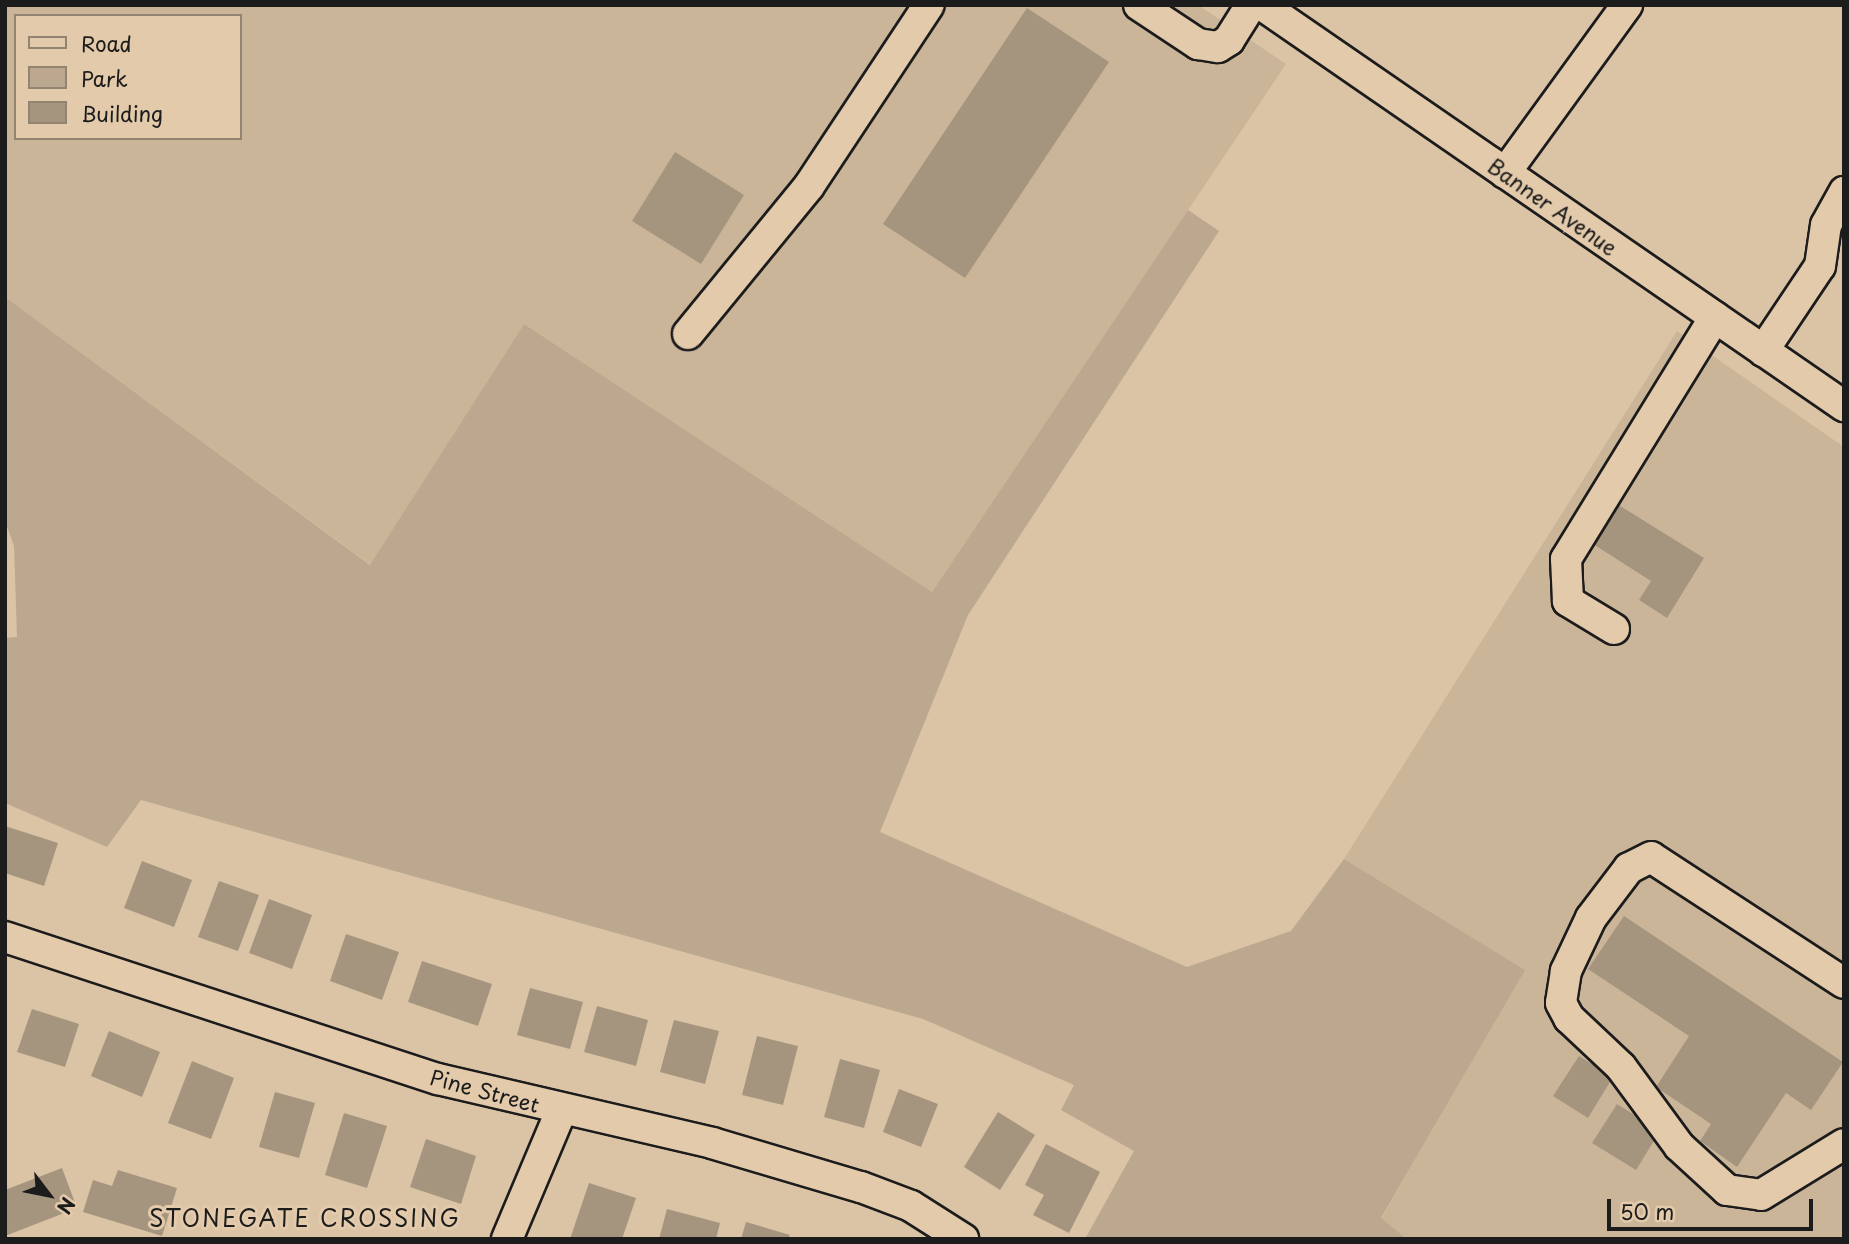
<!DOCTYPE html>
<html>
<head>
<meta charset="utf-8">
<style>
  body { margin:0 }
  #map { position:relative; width:1849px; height:1244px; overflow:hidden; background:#dbc3a5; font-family:"Playpen Sans",sans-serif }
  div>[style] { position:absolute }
  .built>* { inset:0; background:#cbb599 }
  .green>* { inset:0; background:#bba88e }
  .building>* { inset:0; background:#a5957e }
  .roads { filter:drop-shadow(2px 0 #1c1c1c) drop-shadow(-2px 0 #1c1c1c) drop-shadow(0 2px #1c1c1c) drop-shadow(0 -2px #1c1c1c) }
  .minor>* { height:30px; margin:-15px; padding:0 15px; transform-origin:15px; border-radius:15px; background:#e3caab }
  span { translate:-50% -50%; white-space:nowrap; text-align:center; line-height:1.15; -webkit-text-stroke:6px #e3caab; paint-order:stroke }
  .street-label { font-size:21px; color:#1c1c1c }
  .neighbourhood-label { font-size:23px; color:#1c1c1c; letter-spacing:2px }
  .frame { position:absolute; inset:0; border:7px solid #1c1c1c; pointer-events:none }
  .legend { position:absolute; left:14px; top:14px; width:228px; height:126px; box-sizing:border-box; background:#e3caab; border:2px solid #938472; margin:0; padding:9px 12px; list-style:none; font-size:21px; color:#1c1c1c }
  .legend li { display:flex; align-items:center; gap:14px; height:35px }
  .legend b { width:35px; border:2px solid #938472 }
  .north { position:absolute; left:14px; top:1160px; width:70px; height:70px; -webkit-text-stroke:5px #e3caab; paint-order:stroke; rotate:122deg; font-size:19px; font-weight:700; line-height:28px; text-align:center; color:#1c1c1c }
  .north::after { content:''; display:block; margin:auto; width:24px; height:32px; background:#1c1c1c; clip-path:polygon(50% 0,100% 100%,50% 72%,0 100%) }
  .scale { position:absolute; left:1607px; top:1199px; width:206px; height:32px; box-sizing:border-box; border:4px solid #1c1c1c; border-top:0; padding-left:9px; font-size:21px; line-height:24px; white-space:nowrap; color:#1c1c1c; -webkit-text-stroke:5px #e3caab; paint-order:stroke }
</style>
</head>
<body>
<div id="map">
  <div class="built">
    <i style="clip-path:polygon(evenodd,5px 5px,1198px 5px,1286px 64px,932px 592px,524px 324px,371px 565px,5px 297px,5px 5px,16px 16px,240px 16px,240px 138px,16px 138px,16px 16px)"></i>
    <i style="clip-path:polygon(1677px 331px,1844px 447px,1844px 1239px,1407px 1239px,1381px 1219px,1524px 970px,1344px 859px)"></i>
  </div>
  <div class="green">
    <i style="clip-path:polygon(1188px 210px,1219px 231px,968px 615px,880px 832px,1187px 967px,1291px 931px,1344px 859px,1525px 970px,1381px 1218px,1407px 1239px,1085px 1239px,1134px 1151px,1061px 1110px,1074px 1085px,923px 1019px,141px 800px,107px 847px,5px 803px,5px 638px,17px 637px,14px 546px,5px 521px,5px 297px,370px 565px,524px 324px,932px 592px)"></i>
  </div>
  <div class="building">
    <i style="clip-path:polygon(1027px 8px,1109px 62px,965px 278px,883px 224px)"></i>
    <i style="clip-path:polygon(675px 152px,744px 195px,701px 264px,632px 221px)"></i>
    <i style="clip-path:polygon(1617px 504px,1704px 558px,1667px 618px,1639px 600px,1651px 581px,1593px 544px)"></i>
    <i style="clip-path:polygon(5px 826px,58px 843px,44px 886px,5px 873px)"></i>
    <i style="clip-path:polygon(142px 861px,192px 880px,174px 927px,124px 908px)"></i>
    <i style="clip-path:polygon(219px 881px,259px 895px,238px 951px,198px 937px)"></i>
    <i style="clip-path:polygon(269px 899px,312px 915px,292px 969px,249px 953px)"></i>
    <i style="clip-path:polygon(1624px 916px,1843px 1062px,1811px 1110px,1786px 1093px,1737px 1167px,1700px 1141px,1711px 1124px,1656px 1087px,1689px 1036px,1588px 969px)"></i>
    <i style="clip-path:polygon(346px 934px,399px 952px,382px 1000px,330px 981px)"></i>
    <i style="clip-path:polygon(422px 961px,492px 984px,478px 1026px,408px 1002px)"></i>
    <i style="clip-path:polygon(530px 988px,583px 1002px,570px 1049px,517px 1035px)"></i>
    <i style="clip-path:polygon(597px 1006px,648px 1020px,636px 1066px,584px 1052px)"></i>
    <i style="clip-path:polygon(32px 1009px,79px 1024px,65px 1067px,17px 1052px)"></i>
    <i style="clip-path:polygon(674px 1020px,719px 1031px,705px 1084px,660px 1072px)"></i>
    <i style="clip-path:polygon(109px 1031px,160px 1052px,142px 1097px,91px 1076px)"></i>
    <i style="clip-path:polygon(757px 1036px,798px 1046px,783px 1105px,742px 1095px)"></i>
    <i style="clip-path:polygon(1579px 1056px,1613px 1077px,1588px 1118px,1553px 1096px)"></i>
    <i style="clip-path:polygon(840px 1059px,880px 1070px,864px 1128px,824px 1117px)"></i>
    <i style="clip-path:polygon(192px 1061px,234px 1078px,211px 1139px,168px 1123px)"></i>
    <i style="clip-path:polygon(899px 1089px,938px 1104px,921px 1147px,883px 1132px)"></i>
    <i style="clip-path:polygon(275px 1092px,315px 1103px,299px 1158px,259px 1147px)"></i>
    <i style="clip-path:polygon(1617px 1104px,1660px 1131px,1636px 1170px,1592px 1143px)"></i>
    <i style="clip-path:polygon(998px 1112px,1035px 1135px,1000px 1190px,964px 1167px)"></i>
    <i style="clip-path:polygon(344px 1113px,387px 1126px,367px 1188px,325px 1175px)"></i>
    <i style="clip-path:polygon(426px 1139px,476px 1156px,461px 1204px,410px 1187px)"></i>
    <i style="clip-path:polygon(1046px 1144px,1100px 1172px,1069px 1233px,1033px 1215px,1044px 1195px,1025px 1185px)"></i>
    <i style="clip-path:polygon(62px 1168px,77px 1208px,5px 1236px,5px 1190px)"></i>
    <i style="clip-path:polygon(118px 1170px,177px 1188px,162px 1236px,83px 1212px,93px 1180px,112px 1186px)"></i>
    <i style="clip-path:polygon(589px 1183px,636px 1198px,622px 1239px,570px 1239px)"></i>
    <i style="clip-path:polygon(667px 1209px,720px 1223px,716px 1239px,659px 1239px)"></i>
    <i style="clip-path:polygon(746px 1222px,790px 1235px,788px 1239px,741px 1239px)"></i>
  </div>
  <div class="roads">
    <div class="minor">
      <i style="left:1139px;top:5px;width:71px;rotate:33.5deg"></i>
      <i style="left:1198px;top:44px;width:20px;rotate:9deg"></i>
      <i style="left:1218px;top:47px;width:13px;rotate:-32deg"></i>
      <i style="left:1229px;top:40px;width:41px;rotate:-57.8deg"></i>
      <i style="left:1262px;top:5px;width:707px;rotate:34.57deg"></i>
      <i style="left:1505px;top:173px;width:208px;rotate:-54deg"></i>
      <i style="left:688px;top:334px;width:191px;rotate:-50.7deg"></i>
      <i style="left:809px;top:186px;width:217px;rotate:-56.5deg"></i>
      <i style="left:1763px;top:351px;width:102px;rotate:-56.2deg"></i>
      <i style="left:1820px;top:266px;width:41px;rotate:-81.7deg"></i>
      <i style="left:1826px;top:225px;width:38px;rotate:-61deg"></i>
      <i style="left:1614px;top:629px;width:54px;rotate:-148.7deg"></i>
      <i style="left:1568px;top:601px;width:42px;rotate:-92.7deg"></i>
      <i style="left:1566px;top:559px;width:284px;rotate:-58.4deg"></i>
      <i style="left:5px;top:937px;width:456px;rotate:18.2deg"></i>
      <i style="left:438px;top:1079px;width:281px;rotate:13.1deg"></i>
      <i style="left:712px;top:1143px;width:155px;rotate:16.5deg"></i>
      <i style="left:861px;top:1187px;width:53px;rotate:20.8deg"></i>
      <i style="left:911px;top:1206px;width:62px;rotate:32.4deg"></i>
      <i style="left:1844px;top:983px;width:230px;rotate:-146.9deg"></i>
      <i style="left:1651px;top:857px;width:25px;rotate:153deg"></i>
      <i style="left:1629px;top:868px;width:63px;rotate:127.2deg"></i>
      <i style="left:1591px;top:918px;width:59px;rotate:115.3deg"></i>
      <i style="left:1566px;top:971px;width:32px;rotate:99deg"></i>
      <i style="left:1561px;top:1003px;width:17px;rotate:62deg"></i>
      <i style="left:1569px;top:1018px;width:71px;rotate:43.3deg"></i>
      <i style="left:1621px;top:1067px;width:98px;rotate:53.7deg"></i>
      <i style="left:1679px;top:1146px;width:65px;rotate:42.5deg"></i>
      <i style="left:1727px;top:1190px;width:34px;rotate:8deg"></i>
      <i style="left:1761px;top:1195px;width:97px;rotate:-31.6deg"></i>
      <i style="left:507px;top:1239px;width:139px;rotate:-67.1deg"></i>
    </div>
  </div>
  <div class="street-label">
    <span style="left:1553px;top:206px;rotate:35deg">Banner Avenue</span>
    <span style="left:485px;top:1090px;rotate:15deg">Pine Street</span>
  </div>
  <div class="neighbourhood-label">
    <span style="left:305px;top:1218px">STONEGATE CROSSING</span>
  </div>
  <div class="frame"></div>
  <ul class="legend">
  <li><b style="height:9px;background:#e3caab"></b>Road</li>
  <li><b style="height:19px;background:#bba88e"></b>Park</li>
  <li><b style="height:19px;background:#a5957e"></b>Building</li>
  </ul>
  <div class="north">N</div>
  <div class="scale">50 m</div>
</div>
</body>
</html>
